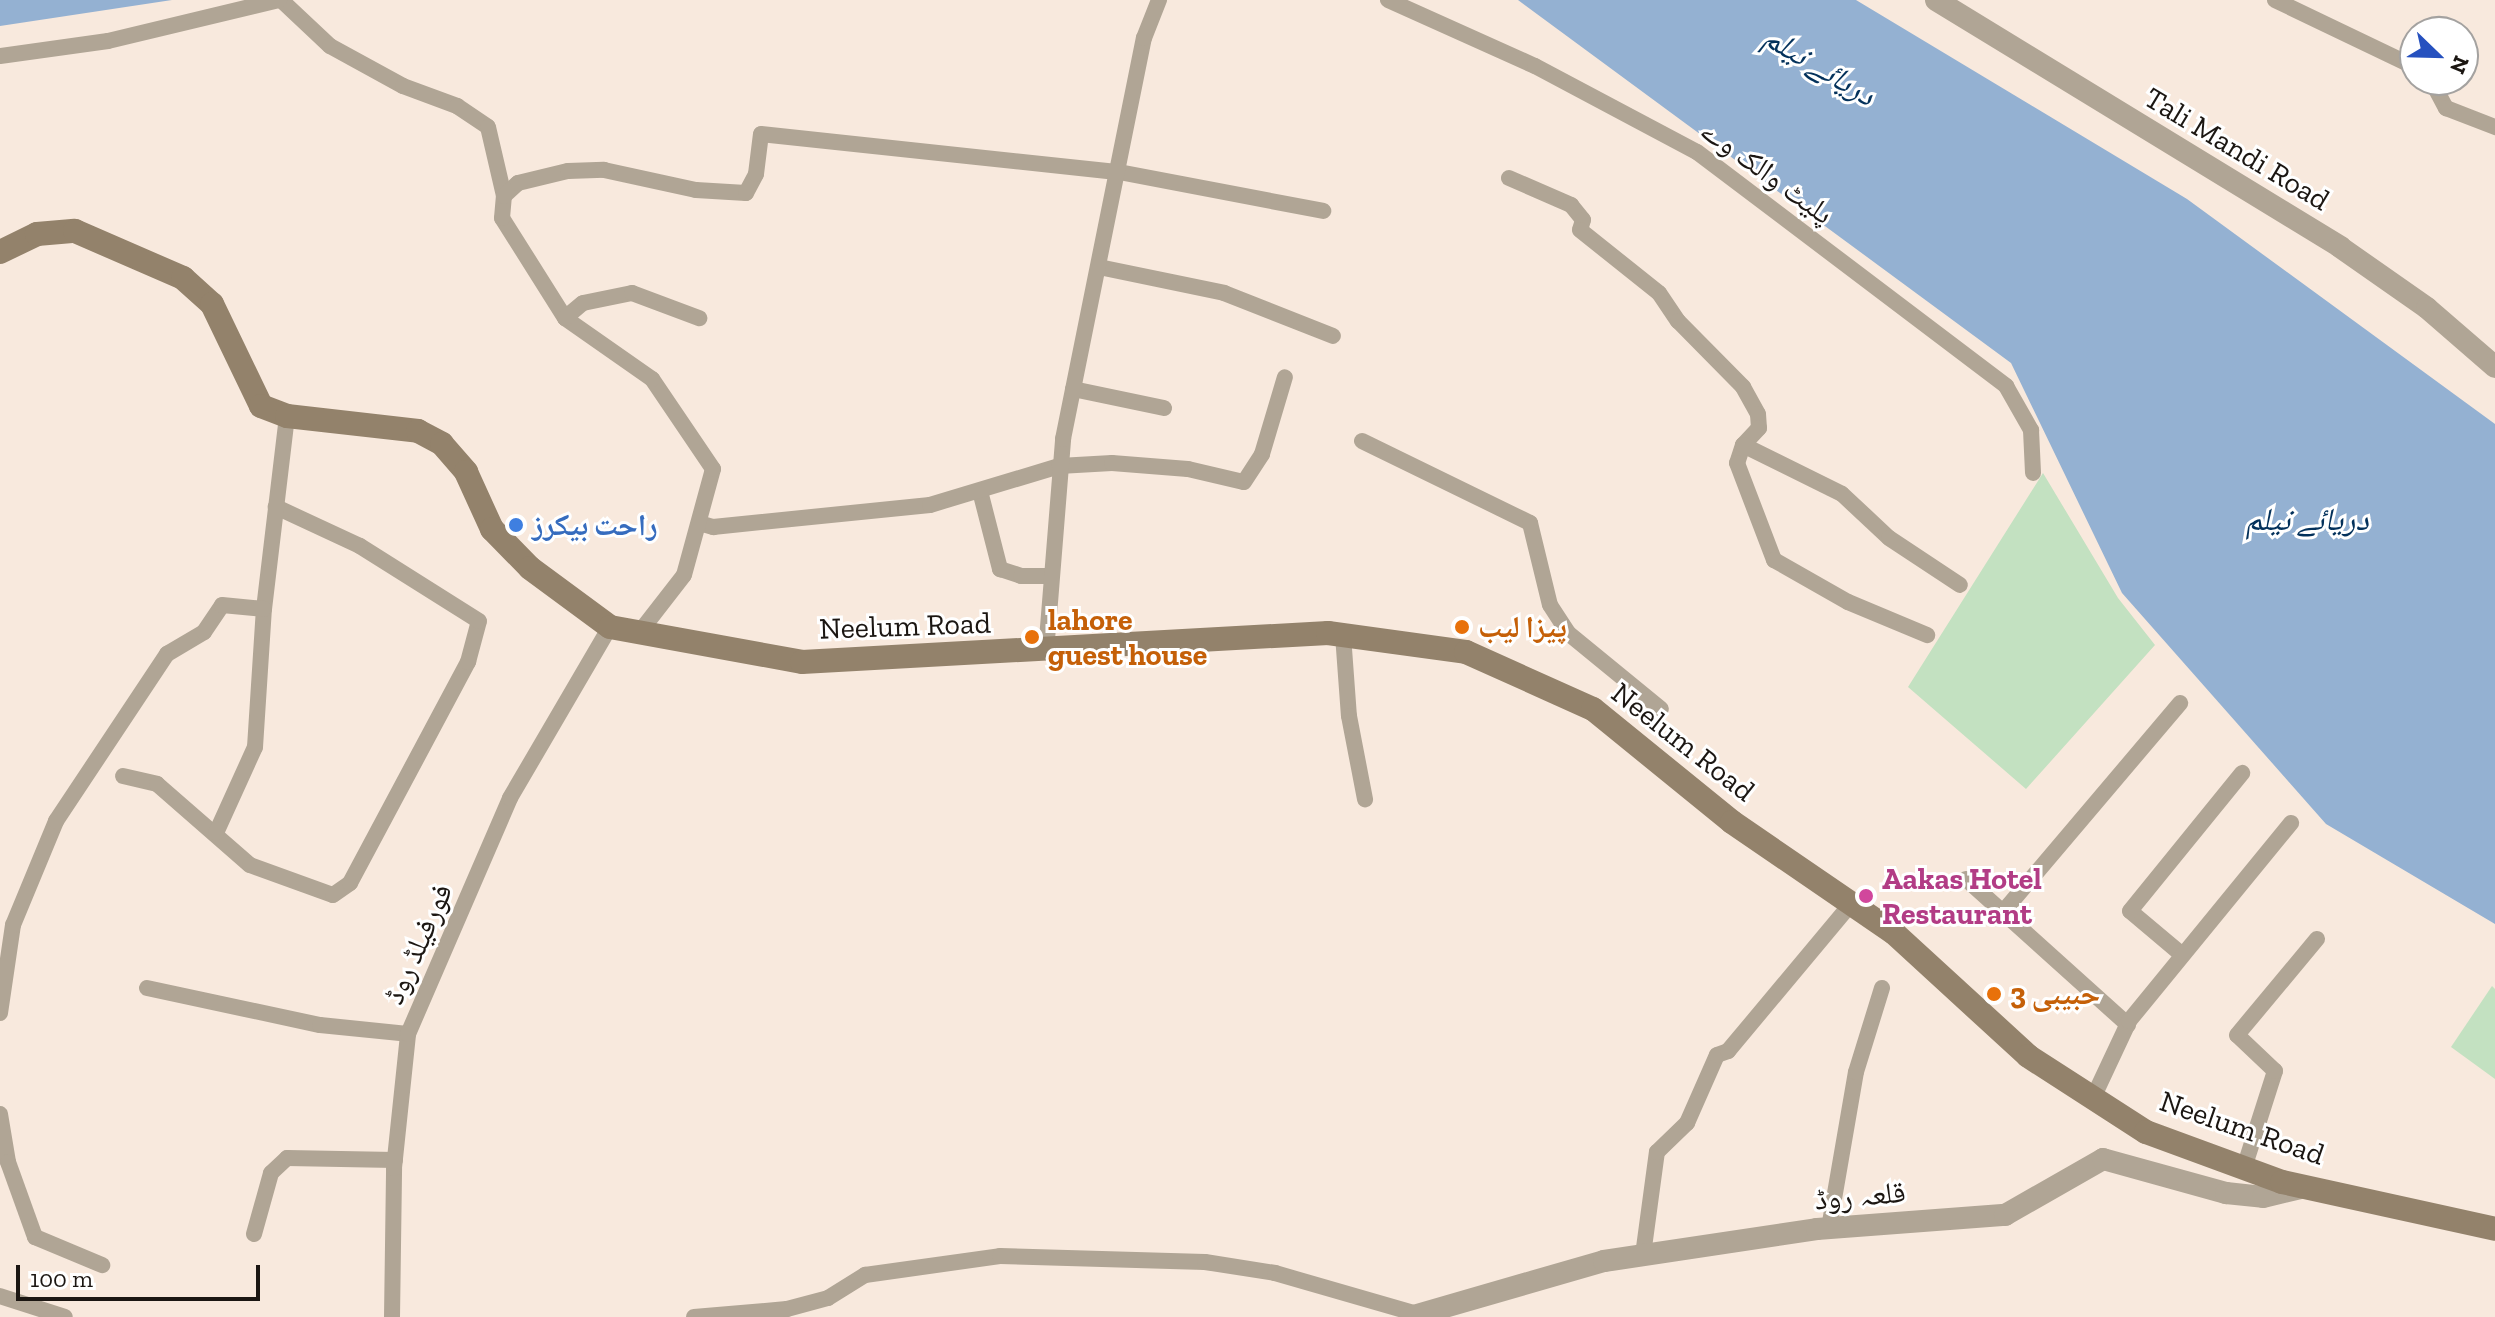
<!DOCTYPE html>
<html>
<head>
<meta charset="utf-8">
<style>
  body { margin:0 }
  #map { position:relative; width:2495px; height:1317px; overflow:hidden; background:#f8e9dd; font-family:"Zilla Slab","Noto Naskh Arabic",serif }
  div>[style] { position:absolute }
  .green>* { inset:0; background:#c3e1c1 }
  .water>* { inset:0; background:#94b1d2 }
  .minor>* { height:16px; margin:-8px; padding:0 8px; transform-origin:8px; border-radius:8px; background:#b0a595 }
  .tertiary>* { height:22px; margin:-11px; padding:0 11px; transform-origin:11px; border-radius:11px; background:#b0a595 }
  .secondary>* { height:24px; margin:-12px; padding:0 12px; transform-origin:12px; border-radius:12px; background:#93826b }
  .dots>* { width:22px; height:22px; translate:-50% -50%; box-sizing:border-box; border:4px solid #fff; border-radius:50% }
  span { translate:-50% -50%; white-space:nowrap; text-align:center; line-height:1.15; -webkit-text-stroke:6px #fff; paint-order:stroke }
  .street-label { font-size:30px; color:#1b1612 }
  .shop-label { font-size:30px; color:#366cbe; font-weight:700 }
  .left { translate:0 -50%; text-align:left }
  .food-label { font-size:30px; color:#c56008; font-weight:700 }
  .hotel-label { font-size:30px; color:#b23c85; font-weight:700 }
  .water-label { font-size:32px; color:#03315b; font-style:italic }
  .north { position:absolute; left:2399px; top:16px; width:80px; height:80px; box-sizing:border-box; background:#fff; border:2px solid #a4a2a0; border-radius:50%; rotate:113deg; font-size:22px; font-weight:700; line-height:32px; text-align:center; color:#1b1612 }
  .north::after { content:''; display:block; margin:auto; width:28px; height:36px; background:#2651bf; clip-path:polygon(50% 0,100% 100%,50% 72%,0 100%) }
  .scale { position:absolute; left:16px; top:1265px; width:244px; height:36px; box-sizing:border-box; border:4px solid #1b1612; border-top:0; padding-left:10px; font-size:24px; line-height:28px; white-space:nowrap; color:#1b1612; -webkit-text-stroke:6px #fff; paint-order:stroke }
</style>
</head>
<body>
<div id="map">
  <div class="green">
    <i style="clip-path:polygon(2043px 473px,2118px 598px,2155px 645px,2026px 789px,1908px 687px)"></i>
    <i style="clip-path:polygon(2492px 986px,2495px 989px,2495px 1079px,2451px 1047px)"></i>
  </div>
  <div class="water">
    <i style="clip-path:polygon(0 0,172px 0,0 26px)"></i>
    <i style="clip-path:polygon(1518px 0,1856px 0,2187px 199px,2495px 424px,2495px 924px,2326px 824px,2122px 593px,2011px 363px)"></i>
  </div>
  <div class="minor">
    <i style="left:281px;top:0;width:67px;rotate:43.2deg"></i>
    <i style="left:330px;top:46px;width:83px;rotate:28.7deg"></i>
    <i style="left:403px;top:86px;width:58px;rotate:20.3deg"></i>
    <i style="left:457px;top:106px;width:37px;rotate:34deg"></i>
    <i style="left:488px;top:127px;width:71px;rotate:76.9deg"></i>
    <i style="left:1388px;top:0;width:161px;rotate:24.2deg"></i>
    <i style="left:1535px;top:66px;width:183px;rotate:28deg"></i>
    <i style="left:1697px;top:152px;width:388px;rotate:37.1deg"></i>
    <i style="left:2006px;top:386px;width:51px;rotate:60.4deg"></i>
    <i style="left:2031px;top:430px;width:43px;rotate:87.3deg"></i>
    <i style="left:2275px;top:0;width:155px;rotate:25.6deg"></i>
    <i style="left:0;top:56px;width:109px;rotate:-7.9deg"></i>
    <i style="left:108px;top:41px;width:176px;rotate:-13.5deg"></i>
    <i style="left:2431px;top:80px;width:32px;rotate:62deg"></i>
    <i style="left:2446px;top:108px;width:53px;rotate:21.2deg"></i>
    <i style="left:1509px;top:178px;width:68px;rotate:23.5deg"></i>
    <i style="left:1571px;top:205px;width:19px;rotate:51deg"></i>
    <i style="left:1583px;top:220px;width:10px;rotate:107deg"></i>
    <i style="left:1580px;top:230px;width:101px;rotate:38.6deg"></i>
    <i style="left:1659px;top:293px;width:34px;rotate:56deg"></i>
    <i style="left:1678px;top:321px;width:93px;rotate:45.4deg"></i>
    <i style="left:1743px;top:387px;width:31px;rotate:61deg"></i>
    <i style="left:1758px;top:414px;width:14px;rotate:86deg"></i>
    <i style="left:1759px;top:428px;width:23px;rotate:133deg"></i>
    <i style="left:1743px;top:445px;width:19px;rotate:108deg"></i>
    <i style="left:1737px;top:463px;width:104px;rotate:69.1deg"></i>
    <i style="left:1774px;top:560px;width:85px;rotate:29.6deg"></i>
    <i style="left:1848px;top:602px;width:86px;rotate:22.7deg"></i>
    <i style="left:1099px;top:267px;width:128px;rotate:11.7deg"></i>
    <i style="left:1224px;top:293px;width:117px;rotate:21.5deg"></i>
    <i style="left:565px;top:318px;width:118px;rotate:-122.2deg"></i>
    <i style="left:502px;top:218px;width:22px;rotate:-85deg"></i>
    <i style="left:504px;top:196px;width:19px;rotate:-43deg"></i>
    <i style="left:518px;top:183px;width:51px;rotate:-13.5deg"></i>
    <i style="left:568px;top:171px;width:36px;rotate:-2deg"></i>
    <i style="left:604px;top:170px;width:94px;rotate:12.3deg"></i>
    <i style="left:696px;top:190px;width:50px;rotate:3.4deg"></i>
    <i style="left:746px;top:193px;width:21px;rotate:-62deg"></i>
    <i style="left:756px;top:174px;width:40px;rotate:-82.9deg"></i>
    <i style="left:761px;top:134px;width:360px;rotate:6.1deg"></i>
    <i style="left:1119px;top:172px;width:208px;rotate:10.8deg"></i>
    <i style="left:1073px;top:389px;width:93px;rotate:11.8deg"></i>
    <i style="left:1362px;top:441px;width:187px;rotate:26deg"></i>
    <i style="left:1530px;top:523px;width:84px;rotate:76.3deg"></i>
    <i style="left:1550px;top:605px;width:33px;rotate:57deg"></i>
    <i style="left:1568px;top:633px;width:120px;rotate:39.3deg"></i>
    <i style="left:1743px;top:445px;width:110px;rotate:26.3deg"></i>
    <i style="left:1842px;top:494px;width:64px;rotate:43.1deg"></i>
    <i style="left:1889px;top:538px;width:85px;rotate:33.5deg"></i>
    <i style="left:980px;top:491px;width:81px;rotate:75.6deg"></i>
    <i style="left:1000px;top:569px;width:22px;rotate:18deg"></i>
    <i style="left:1021px;top:576px;width:30px"></i>
    <i style="left:699px;top:523px;width:15px;rotate:16deg"></i>
    <i style="left:713px;top:527px;width:218px;rotate:-5.8deg"></i>
    <i style="left:930px;top:505px;width:135px;rotate:-16.8deg"></i>
    <i style="left:1059px;top:466px;width:53px;rotate:-3.2deg"></i>
    <i style="left:1112px;top:463px;width:76px;rotate:4.5deg"></i>
    <i style="left:1188px;top:469px;width:57px;rotate:13.1deg"></i>
    <i style="left:1244px;top:482px;width:33px;rotate:-57deg"></i>
    <i style="left:1262px;top:454px;width:80px;rotate:-73.4deg"></i>
    <i style="left:639px;top:633px;width:73px;rotate:-52.2deg"></i>
    <i style="left:684px;top:575px;width:110px;rotate:-74.7deg"></i>
    <i style="left:713px;top:469px;width:109px;rotate:-124.1deg"></i>
    <i style="left:652px;top:379px;width:106px;rotate:-145deg"></i>
    <i style="left:565px;top:318px;width:23px;rotate:-40deg"></i>
    <i style="left:583px;top:303px;width:50px;rotate:-11.5deg"></i>
    <i style="left:632px;top:293px;width:72px;rotate:20.5deg"></i>
    <i style="left:1343px;top:635px;width:81px;rotate:85.8deg"></i>
    <i style="left:1349px;top:716px;width:85px;rotate:79.1deg"></i>
    <i style="left:1046px;top:652px;width:214px;rotate:-85.4deg"></i>
    <i style="left:1063px;top:439px;width:409px;rotate:-78.6deg"></i>
    <i style="left:1144px;top:38px;width:41px;rotate:-68.5deg"></i>
    <i style="left:123px;top:776px;width:35px;rotate:13deg"></i>
    <i style="left:157px;top:784px;width:123px;rotate:41.1deg"></i>
    <i style="left:250px;top:865px;width:88px;rotate:19.9deg"></i>
    <i style="left:333px;top:895px;width:21px;rotate:-35deg"></i>
    <i style="left:350px;top:883px;width:251px;rotate:-61.9deg"></i>
    <i style="left:468px;top:662px;width:42px;rotate:-75deg"></i>
    <i style="left:479px;top:621px;width:141px;rotate:-147.8deg"></i>
    <i style="left:360px;top:546px;width:93px;rotate:-155.1deg"></i>
    <i style="left:216px;top:833px;width:94px;rotate:-65.6deg"></i>
    <i style="left:255px;top:747px;width:138px;rotate:-86.3deg"></i>
    <i style="left:264px;top:609px;width:194px;rotate:-83.2deg"></i>
    <i style="left:1966px;top:879px;width:218px;rotate:42deg"></i>
    <i style="left:2003px;top:912px;width:274px;rotate:-49.7deg"></i>
    <i style="left:2180px;top:953px;width:65px;rotate:-140deg"></i>
    <i style="left:2130px;top:911px;width:178px;rotate:-50.9deg"></i>
    <i style="left:147px;top:988px;width:177px;rotate:12.1deg"></i>
    <i style="left:320px;top:1025px;width:88px;rotate:5.8deg"></i>
    <i style="left:0;top:1013px;width:89px;rotate:-81.6deg"></i>
    <i style="left:13px;top:925px;width:113px;rotate:-67.5deg"></i>
    <i style="left:56px;top:821px;width:201px;rotate:-56.4deg"></i>
    <i style="left:167px;top:654px;width:43px;rotate:-30.7deg"></i>
    <i style="left:204px;top:632px;width:32px;rotate:-56deg"></i>
    <i style="left:222px;top:605px;width:42px;rotate:5.4deg"></i>
    <i style="left:2093px;top:1098px;width:85px;rotate:-64.9deg"></i>
    <i style="left:2129px;top:1021px;width:256px;rotate:-50.7deg"></i>
    <i style="left:0;top:1114px;width:49px;rotate:80.5deg"></i>
    <i style="left:8px;top:1162px;width:80px;rotate:70.2deg"></i>
    <i style="left:35px;top:1237px;width:73px;rotate:22.7deg"></i>
    <i style="left:2244px;top:1168px;width:102px;rotate:-72.3deg"></i>
    <i style="left:2275px;top:1071px;width:52px;rotate:-136.5deg"></i>
    <i style="left:2237px;top:1035px;width:125px;rotate:-50.2deg"></i>
    <i style="left:1829px;top:1228px;width:158px;rotate:-80.2deg"></i>
    <i style="left:1856px;top:1072px;width:88px;rotate:-72.8deg"></i>
    <i style="left:254px;top:1234px;width:63px;rotate:-74.4deg"></i>
    <i style="left:271px;top:1173px;width:22px;rotate:-43deg"></i>
    <i style="left:287px;top:1158px;width:108px;rotate:1.1deg"></i>
    <i style="left:1643px;top:1255px;width:104px;rotate:-82.3deg"></i>
    <i style="left:1657px;top:1152px;width:42px;rotate:-44deg"></i>
    <i style="left:1687px;top:1123px;width:74px;rotate:-66.2deg"></i>
    <i style="left:1717px;top:1055px;width:12px;rotate:-20deg"></i>
    <i style="left:1728px;top:1051px;width:192px;rotate:-50.1deg"></i>
    <i style="left:0;top:1296px;width:68px;rotate:17.9deg"></i>
    <i style="left:392px;top:1317px;width:149px;rotate:-89.2deg"></i>
    <i style="left:394px;top:1168px;width:135px;rotate:-84deg"></i>
    <i style="left:408px;top:1034px;width:257px;rotate:-66.6deg"></i>
    <i style="left:510px;top:798px;width:198px;rotate:-59.7deg"></i>
    <i style="left:694px;top:1317px;width:93px;rotate:-4.9deg"></i>
    <i style="left:787px;top:1309px;width:42px;rotate:-15deg"></i>
    <i style="left:828px;top:1298px;width:44px;rotate:-31.9deg"></i>
    <i style="left:865px;top:1275px;width:136px;rotate:-8deg"></i>
    <i style="left:1000px;top:1256px;width:205px;rotate:1.7deg"></i>
    <i style="left:1205px;top:1262px;width:71px;rotate:8.9deg"></i>
    <i style="left:1275px;top:1273px;width:145px;rotate:16.1deg"></i>
  </div>
  <div class="tertiary">
    <i style="left:1936px;top:0;width:474px;rotate:31.4deg"></i>
    <i style="left:2340px;top:247px;width:106px;rotate:35deg"></i>
    <i style="left:2427px;top:308px;width:90px;rotate:40.9deg"></i>
    <i style="left:1410px;top:1317px;width:202px;rotate:-16.1deg"></i>
    <i style="left:1604px;top:1261px;width:215px;rotate:-8.5deg"></i>
    <i style="left:1817px;top:1229px;width:189px;rotate:-4.3deg"></i>
    <i style="left:2005px;top:1215px;width:113px;rotate:-29.7deg"></i>
    <i style="left:2103px;top:1159px;width:128px;rotate:15.5deg"></i>
    <i style="left:2226px;top:1193px;width:37px;rotate:6deg"></i>
    <i style="left:2263px;top:1197px;width:43px;rotate:-13.4deg"></i>
  </div>
  <div class="secondary">
    <i style="left:0;top:252px;width:41px;rotate:-25.9deg"></i>
    <i style="left:37px;top:234px;width:38px;rotate:-5deg"></i>
    <i style="left:75px;top:231px;width:118px;rotate:23.5deg"></i>
    <i style="left:183px;top:278px;width:39px;rotate:42deg"></i>
    <i style="left:212px;top:304px;width:113px;rotate:64.3deg"></i>
    <i style="left:261px;top:406px;width:28px;rotate:21deg"></i>
    <i style="left:287px;top:416px;width:132px;rotate:6.5deg"></i>
    <i style="left:418px;top:431px;width:27px;rotate:28deg"></i>
    <i style="left:442px;top:444px;width:37px;rotate:49deg"></i>
    <i style="left:466px;top:472px;width:63px;rotate:65.5deg"></i>
    <i style="left:492px;top:529px;width:54px;rotate:45.7deg"></i>
    <i style="left:530px;top:568px;width:99px;rotate:36.4deg"></i>
    <i style="left:610px;top:627px;width:195px;rotate:10.3deg"></i>
    <i style="left:802px;top:662px;width:527px;rotate:-3.16deg"></i>
    <i style="left:1328px;top:633px;width:139px;rotate:7.8deg"></i>
    <i style="left:1466px;top:652px;width:139px;rotate:24.2deg"></i>
    <i style="left:1593px;top:709px;width:179px;rotate:39.1deg"></i>
    <i style="left:1732px;top:822px;width:196px;rotate:34.4deg"></i>
    <i style="left:1894px;top:933px;width:182px;rotate:42.5deg"></i>
    <i style="left:2028px;top:1056px;width:140px;rotate:32.8deg"></i>
    <i style="left:2146px;top:1132px;width:145px;rotate:20.2deg"></i>
    <i style="left:2282px;top:1182px;width:218px;rotate:12.4deg"></i>
  </div>
  <div class="dots">
    <i style="left:516px;top:525px;background:#3f7fe0"></i>
    <i style="left:1462px;top:627px;background:#e8710a"></i>
    <i style="left:1032px;top:637px;background:#e8710a"></i>
    <i style="left:1866px;top:896px;background:#d1479c"></i>
    <i style="left:1994px;top:994px;background:#e8710a"></i>
  </div>
  <div class="street-label">
    <span style="left:2237px;top:149px;rotate:31deg">Tali Mandi Road</span>
    <span style="left:1767px;top:172px;rotate:36deg">پلیٹ والک وے</span>
    <span style="left:905px;top:626px;rotate:-2deg">Neelum Road</span>
    <span style="left:1683px;top:742px;rotate:38deg">Neelum Road</span>
    <span style="left:418px;top:944px;rotate:-66deg">فورفیلڈ روڈ</span>
    <span style="left:2242px;top:1128px;rotate:19deg">Neelum Road</span>
    <span style="left:1860px;top:1196px;rotate:-5deg">قلعہ روڈ</span>
  </div>
  <div class="shop-label">
    <span class="left" style="left:532px;top:525px">راحت بیکرز</span>
  </div>
  <div class="food-label">
    <span class="left" style="left:1048px;top:637px">lahore<br>guest house</span>
    <span class="left" style="left:1478px;top:627px">پیزا لیب</span>
    <span class="left" style="left:2010px;top:994px">حبیبی 3</span>
  </div>
  <div class="hotel-label">
    <span class="left" style="left:1882px;top:896px">Aakas Hotel<br>Restaurant</span>
  </div>
  <div class="water-label">
    <span style="left:1820px;top:66px;rotate:31deg">دریائے نیلم</span>
    <span style="left:2307px;top:519px">دریائے نیلم</span>
  </div>
  <div class="north">N</div>
  <div class="scale">100 m</div>
</div>
</body>
</html>
